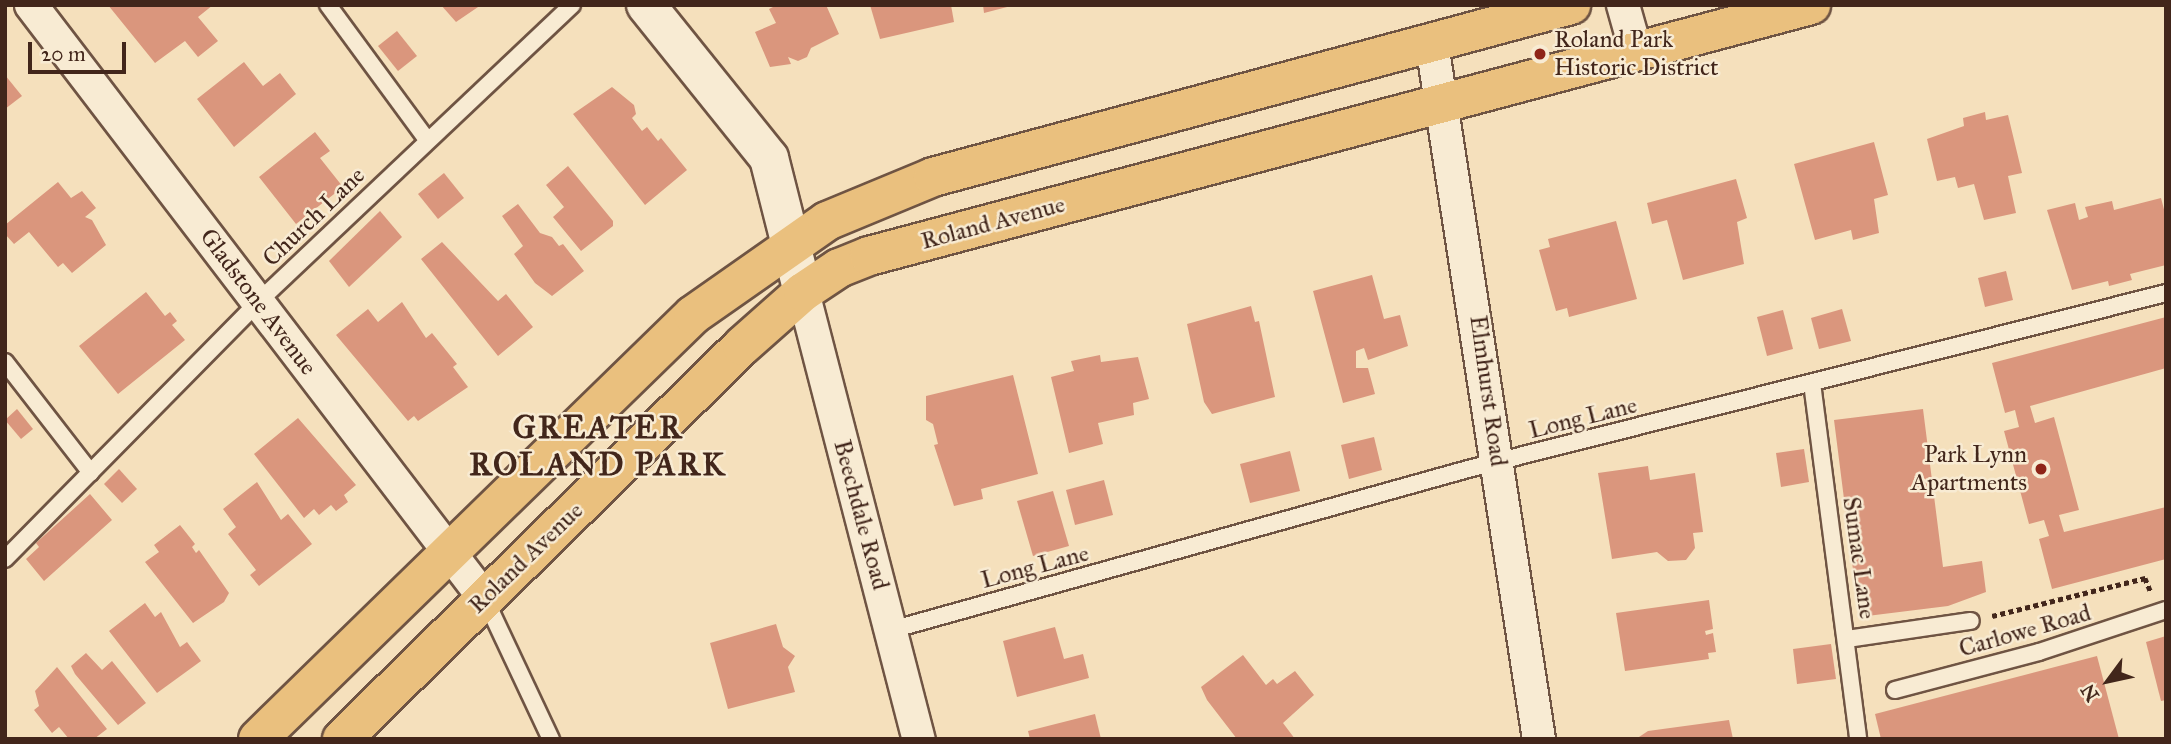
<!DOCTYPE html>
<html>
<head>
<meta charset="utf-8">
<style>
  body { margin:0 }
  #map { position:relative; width:2171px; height:744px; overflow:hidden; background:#f5e0bc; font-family:"IM FELL Great Primer",serif }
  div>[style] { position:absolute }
  .building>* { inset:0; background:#da967d }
  .path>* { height:4.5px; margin-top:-2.25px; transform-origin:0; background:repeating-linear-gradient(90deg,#42261b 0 5px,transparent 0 8.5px) }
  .roads { filter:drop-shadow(2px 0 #6f5443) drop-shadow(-2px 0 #6f5443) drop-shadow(0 2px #6f5443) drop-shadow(0 -2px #6f5443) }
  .lane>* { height:16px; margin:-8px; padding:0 8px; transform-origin:8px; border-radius:8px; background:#f8ebd3 }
  .street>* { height:32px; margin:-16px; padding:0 16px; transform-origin:16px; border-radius:16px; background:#f8ebd3 }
  .secondary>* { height:38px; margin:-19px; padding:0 19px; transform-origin:19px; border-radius:19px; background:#f8ebd3 }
  .primary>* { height:38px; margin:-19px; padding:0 19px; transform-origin:19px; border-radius:19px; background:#eac07e }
  .dots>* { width:19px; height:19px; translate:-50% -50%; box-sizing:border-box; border:4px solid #f8ebd3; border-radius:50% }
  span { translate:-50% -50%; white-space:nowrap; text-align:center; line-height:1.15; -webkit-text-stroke:5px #f8ebd3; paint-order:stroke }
  .poi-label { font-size:24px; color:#42261b }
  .left { translate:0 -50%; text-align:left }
  .right { translate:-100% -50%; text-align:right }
  .street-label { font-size:24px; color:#42261b }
  .district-label { font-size:32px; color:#42261b; font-weight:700; letter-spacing:2px }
  .frame { position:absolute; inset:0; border:7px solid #42261b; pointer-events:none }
  .north { position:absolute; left:2073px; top:646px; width:70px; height:70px; -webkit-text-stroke:5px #f8ebd3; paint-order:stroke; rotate:237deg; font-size:19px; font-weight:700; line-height:28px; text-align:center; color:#42261b }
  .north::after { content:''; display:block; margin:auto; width:24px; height:32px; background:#42261b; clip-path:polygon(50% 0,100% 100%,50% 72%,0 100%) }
  .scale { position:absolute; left:28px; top:42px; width:98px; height:32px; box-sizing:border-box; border:4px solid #42261b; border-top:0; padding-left:9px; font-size:21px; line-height:24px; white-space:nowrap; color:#42261b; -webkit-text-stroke:5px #f8ebd3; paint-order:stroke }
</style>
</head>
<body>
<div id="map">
  <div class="building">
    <i style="clip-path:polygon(108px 5px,213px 5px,198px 17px,218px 41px,198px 57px,185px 41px,155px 63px)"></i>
    <i style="clip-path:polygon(441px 5px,481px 5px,456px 22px)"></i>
    <i style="clip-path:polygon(777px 5px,826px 5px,839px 34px,811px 48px,807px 57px,798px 61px,788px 57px,791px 64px,770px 67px,755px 32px,776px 23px,769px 9px)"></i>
    <i style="clip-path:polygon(870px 5px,951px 5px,954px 22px,880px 39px)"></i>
    <i style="clip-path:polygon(983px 5px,1011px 5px,1011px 6px,984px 13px)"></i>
    <i style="clip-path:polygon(397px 31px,417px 56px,398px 71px,378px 46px)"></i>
    <i style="clip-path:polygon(244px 62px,263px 86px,280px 73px,296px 94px,234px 147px,197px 99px)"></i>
    <i style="clip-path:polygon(5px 75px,22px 96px,5px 109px)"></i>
    <i style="clip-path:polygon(612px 87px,634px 105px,636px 114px,632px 118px,642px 131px,647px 127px,658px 141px,661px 138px,687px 170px,645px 205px,573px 114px)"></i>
    <i style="clip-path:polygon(1985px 112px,1986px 120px,2008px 115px,2022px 173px,2008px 176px,2016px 213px,1984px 220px,1974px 184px,1958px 188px,1955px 177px,1937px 181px,1927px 139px,1964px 126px,1963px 118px)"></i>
    <i style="clip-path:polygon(315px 132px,330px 151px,320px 158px,343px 187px,296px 224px,259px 177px)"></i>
    <i style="clip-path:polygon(1874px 142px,1888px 195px,1874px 199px,1879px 233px,1853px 240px,1851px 230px,1815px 240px,1794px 164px)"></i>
    <i style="clip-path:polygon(568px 166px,613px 221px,613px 226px,581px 251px,553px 217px,564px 207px,546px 185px)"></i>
    <i style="clip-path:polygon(444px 173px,464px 198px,438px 219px,418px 194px)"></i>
    <i style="clip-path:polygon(1736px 179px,1747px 218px,1737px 222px,1744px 264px,1683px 280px,1667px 220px,1652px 224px,1647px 203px)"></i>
    <i style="clip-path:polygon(58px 182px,71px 198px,82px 191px,96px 208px,85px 217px,92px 220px,106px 245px,72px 273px,63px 263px,58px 267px,29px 232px,14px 244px,5px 234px,5px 225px)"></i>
    <i style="clip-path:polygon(2161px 198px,2166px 217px,2166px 265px,2130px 274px,2132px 280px,2109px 286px,2108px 281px,2072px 290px,2047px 210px,2075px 203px,2079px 220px,2088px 217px,2085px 207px,2112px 201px,2114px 210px)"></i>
    <i style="clip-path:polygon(518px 204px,540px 233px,552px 237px,559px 246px,563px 244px,584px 271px,552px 296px,535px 283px,514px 254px,523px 246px,502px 216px)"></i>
    <i style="clip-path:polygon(380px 211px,402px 237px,349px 287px,329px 261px)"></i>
    <i style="clip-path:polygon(1616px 221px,1637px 299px,1569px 317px,1567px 308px,1556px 311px,1539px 250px,1550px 247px,1548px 239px)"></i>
    <i style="clip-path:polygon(442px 242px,498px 301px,506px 294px,533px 327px,498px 356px,421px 259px)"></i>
    <i style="clip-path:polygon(2006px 271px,2013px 300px,1985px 307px,1978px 278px)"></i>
    <i style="clip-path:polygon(1372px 275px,1384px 319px,1400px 315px,1408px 346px,1368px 360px,1364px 348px,1356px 351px,1356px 368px,1368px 368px,1375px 394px,1343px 403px,1313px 291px)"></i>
    <i style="clip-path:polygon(146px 292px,165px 316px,170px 312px,177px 321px,172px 325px,185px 340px,118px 394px,79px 346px)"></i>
    <i style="clip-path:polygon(402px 302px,426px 338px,432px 333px,457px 364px,453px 367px,468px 387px,418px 421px,414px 416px,408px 421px,336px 335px,368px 309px,378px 322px)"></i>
    <i style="clip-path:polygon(1251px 306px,1255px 322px,1259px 321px,1275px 397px,1212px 414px,1204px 402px,1187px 324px)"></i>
    <i style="clip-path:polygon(1842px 309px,1851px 341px,1819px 349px,1811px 318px)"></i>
    <i style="clip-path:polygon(1783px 310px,1793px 349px,1767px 356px,1757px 317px)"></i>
    <i style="clip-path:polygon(2166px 317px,2166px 368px,2030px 406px,2035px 423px,2054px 417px,2079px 510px,2059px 515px,2064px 532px,2166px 507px,2166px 559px,2052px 589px,2039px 539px,2049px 536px,2044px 520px,2029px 524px,2004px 431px,2019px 427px,2015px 410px,2005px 413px,1992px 363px)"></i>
    <i style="clip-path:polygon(1100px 355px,1101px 362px,1138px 357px,1149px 399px,1133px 403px,1134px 415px,1098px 423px,1103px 444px,1069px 453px,1051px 377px,1074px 371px,1071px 361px)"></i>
    <i style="clip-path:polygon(1013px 375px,1038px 474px,981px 489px,983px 499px,954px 506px,934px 445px,938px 444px,933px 424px,926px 420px,926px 396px)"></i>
    <i style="clip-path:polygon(17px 409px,33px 429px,21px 439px,5px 420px)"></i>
    <i style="clip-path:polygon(1923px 409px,1943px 567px,1982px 561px,1986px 592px,1948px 606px,1859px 617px,1834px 420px)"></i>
    <i style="clip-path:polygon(298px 418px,356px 485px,344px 495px,348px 502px,336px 511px,331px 505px,319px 515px,314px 509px,304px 518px,254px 454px)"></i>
    <i style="clip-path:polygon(1374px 437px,1382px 470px,1349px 479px,1341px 445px)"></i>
    <i style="clip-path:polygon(1804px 449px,1809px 482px,1781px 487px,1776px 453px)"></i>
    <i style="clip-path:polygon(1290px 451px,1300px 491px,1250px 503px,1240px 464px)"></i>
    <i style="clip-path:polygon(1648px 466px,1650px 480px,1695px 473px,1703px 532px,1693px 533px,1695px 548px,1686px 560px,1668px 561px,1657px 552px,1612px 559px,1598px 473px)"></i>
    <i style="clip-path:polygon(119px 469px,137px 489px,122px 503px,104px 484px)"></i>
    <i style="clip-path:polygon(1104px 480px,1113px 515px,1075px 525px,1066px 490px)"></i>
    <i style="clip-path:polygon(257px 482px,281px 520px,288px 514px,312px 544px,259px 586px,250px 575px,256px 570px,228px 534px,236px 527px,223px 509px)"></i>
    <i style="clip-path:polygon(1053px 491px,1069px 546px,1033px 556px,1017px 501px)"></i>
    <i style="clip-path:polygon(90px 494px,112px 520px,44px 581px,26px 559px,39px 547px,36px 543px)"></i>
    <i style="clip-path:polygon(180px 525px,195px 544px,192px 547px,196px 553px,199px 550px,229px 593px,224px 602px,193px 623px,145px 562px,159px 552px,154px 545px)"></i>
    <i style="clip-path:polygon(1709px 600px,1713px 629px,1705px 631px,1706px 635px,1713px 633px,1716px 652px,1708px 653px,1709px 659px,1625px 671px,1616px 613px)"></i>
    <i style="clip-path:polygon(145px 603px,155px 617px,161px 612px,180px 647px,187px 642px,201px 661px,157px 693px,109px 631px)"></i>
    <i style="clip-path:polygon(776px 624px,783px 647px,795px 656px,788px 667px,795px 692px,728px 709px,710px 643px)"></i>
    <i style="clip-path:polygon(1055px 627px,1064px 659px,1083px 654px,1089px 678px,1017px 697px,1003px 641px)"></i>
    <i style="clip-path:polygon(2166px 636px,2166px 700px,2161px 701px,2146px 642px)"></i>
    <i style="clip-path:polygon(1831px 644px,1836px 679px,1797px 684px,1793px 649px)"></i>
    <i style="clip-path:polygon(86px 653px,102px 670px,112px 661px,146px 703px,118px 725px,75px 674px,71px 666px)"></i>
    <i style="clip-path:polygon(1243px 655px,1266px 685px,1273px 679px,1277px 684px,1295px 671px,1314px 695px,1283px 723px,1295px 739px,1237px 739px,1207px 700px,1201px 687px)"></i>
    <i style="clip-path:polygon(2097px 656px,2119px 739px,1881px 739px,1875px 714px)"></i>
    <i style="clip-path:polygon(57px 667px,107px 729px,94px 739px,69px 739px,59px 727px,52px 733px,34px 710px,39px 706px,35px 691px)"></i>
    <i style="clip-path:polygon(1095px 714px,1101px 739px,1030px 739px,1028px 731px)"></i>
    <i style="clip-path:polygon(1729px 720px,1733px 739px,1636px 739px,1648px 731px)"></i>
  </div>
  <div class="path">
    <i style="left:1992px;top:616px;width:158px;rotate:-13.9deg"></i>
    <i style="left:2145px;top:578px;width:15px;rotate:67deg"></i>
  </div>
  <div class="roads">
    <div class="lane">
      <i style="left:328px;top:5px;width:167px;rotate:53.7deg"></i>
      <i style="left:5px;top:362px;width:140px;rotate:52.2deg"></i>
      <i style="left:1812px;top:383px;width:359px;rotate:82.6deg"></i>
      <i style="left:5px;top:559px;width:361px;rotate:-45.4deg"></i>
      <i style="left:258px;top:302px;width:432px;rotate:-43.4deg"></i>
      <i style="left:485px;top:599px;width:155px;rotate:64.8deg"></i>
      <i style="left:891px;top:630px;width:599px;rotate:-15.59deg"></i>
      <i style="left:1468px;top:469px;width:720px;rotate:-14.15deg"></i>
      <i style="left:1847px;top:639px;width:125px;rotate:-8.3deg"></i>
      <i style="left:1895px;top:690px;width:149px;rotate:-14.8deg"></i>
      <i style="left:2039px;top:652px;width:134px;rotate:-18.3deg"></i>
    </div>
    <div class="street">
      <i style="left:31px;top:5px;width:748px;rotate:52.61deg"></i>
      <i style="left:1623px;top:5px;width:48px;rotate:74.2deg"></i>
      <i style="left:1432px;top:44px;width:703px;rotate:81.25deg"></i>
      <i style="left:803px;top:292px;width:462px;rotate:75.5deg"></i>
    </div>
    <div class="secondary">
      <i style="left:646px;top:5px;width:196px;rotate:51.2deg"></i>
      <i style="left:769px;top:158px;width:138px;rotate:75.8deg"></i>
    </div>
    <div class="primary">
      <i style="left:258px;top:739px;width:607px;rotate:-44.27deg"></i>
      <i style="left:693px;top:315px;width:164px;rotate:-35deg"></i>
      <i style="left:827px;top:221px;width:115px;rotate:-22.5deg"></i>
      <i style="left:933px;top:177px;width:661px;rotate:-15.09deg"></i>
      <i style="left:342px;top:739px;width:561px;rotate:-44.49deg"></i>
      <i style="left:742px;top:346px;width:81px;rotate:-41.5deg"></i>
      <i style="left:803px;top:292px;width:43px;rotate:-33.7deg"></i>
      <i style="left:839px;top:268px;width:32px;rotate:-22deg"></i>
      <i style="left:869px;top:256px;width:975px;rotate:-14.92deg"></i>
    </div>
  </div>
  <div class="dots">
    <i style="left:1540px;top:54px;background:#8f2418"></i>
    <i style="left:2041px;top:469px;background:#8f2418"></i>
  </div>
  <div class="poi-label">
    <span class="left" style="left:1554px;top:54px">Roland Park<br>Historic District</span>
    <span class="right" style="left:2027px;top:469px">Park Lynn<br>Apartments</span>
  </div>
  <div class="street-label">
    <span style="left:314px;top:217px;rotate:-44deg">Church Lane</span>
    <span style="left:993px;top:223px;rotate:-15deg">Roland Avenue</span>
    <span style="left:258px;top:302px;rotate:53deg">Gladstone Avenue</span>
    <span style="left:1488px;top:391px;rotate:82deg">Elmhurst Road</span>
    <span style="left:1583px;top:418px;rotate:-14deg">Long Lane</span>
    <span style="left:861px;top:515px;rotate:75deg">Beechdale Road</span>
    <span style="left:526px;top:558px;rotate:-44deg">Roland Avenue</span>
    <span style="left:1859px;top:558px;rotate:82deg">Sumac Lane</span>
    <span style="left:1035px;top:567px;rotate:-15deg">Long Lane</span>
    <span style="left:2025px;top:631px;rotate:-16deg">Carlowe Road</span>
  </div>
  <div class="district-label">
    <span style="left:598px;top:447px">GREATER<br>ROLAND PARK</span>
  </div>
  <div class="frame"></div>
  <div class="north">N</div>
  <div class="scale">20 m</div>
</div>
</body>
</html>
